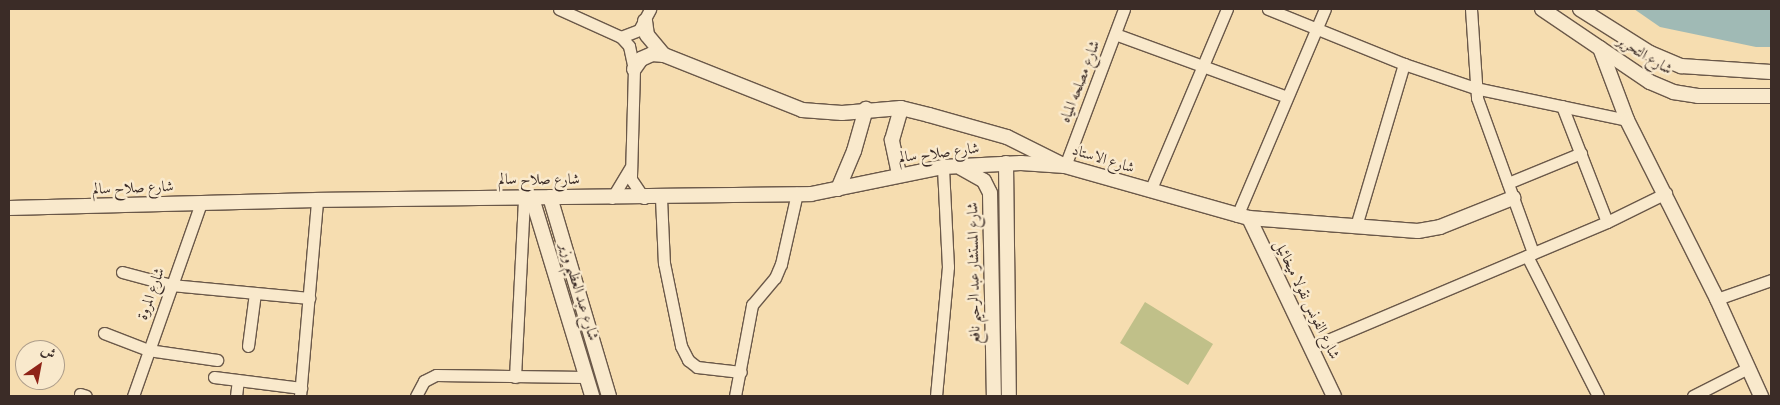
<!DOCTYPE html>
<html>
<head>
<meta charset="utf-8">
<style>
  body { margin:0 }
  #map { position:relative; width:1780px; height:405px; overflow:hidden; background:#f6ddb0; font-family:Vollkorn,Amiri,serif }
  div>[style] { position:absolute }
  .green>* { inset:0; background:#c0c089 }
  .water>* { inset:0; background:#a0bab5 }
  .roads { filter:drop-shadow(1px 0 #6a5849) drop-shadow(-1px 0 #6a5849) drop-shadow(0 1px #6a5849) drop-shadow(0 -1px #6a5849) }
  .minor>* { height:11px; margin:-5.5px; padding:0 5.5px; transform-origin:5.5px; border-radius:5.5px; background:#f9e9cc }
  .tertiary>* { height:14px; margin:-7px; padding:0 7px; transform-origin:7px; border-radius:7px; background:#f9e9cc }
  span { translate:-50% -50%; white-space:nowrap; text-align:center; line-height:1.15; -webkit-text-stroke:5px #f9e9cc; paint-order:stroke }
  .street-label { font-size:15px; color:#3b2c27 }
  .frame { position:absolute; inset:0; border:10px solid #3b2c27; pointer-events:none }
  .north { position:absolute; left:15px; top:340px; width:50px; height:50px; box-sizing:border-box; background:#f9e9cc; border:1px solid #ad9d8a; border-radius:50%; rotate:33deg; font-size:14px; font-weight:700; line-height:20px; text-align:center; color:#3b2c27 }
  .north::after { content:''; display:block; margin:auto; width:18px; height:22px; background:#8f2418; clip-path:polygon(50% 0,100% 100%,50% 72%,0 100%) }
</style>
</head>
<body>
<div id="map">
  <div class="green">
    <i style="clip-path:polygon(1145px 302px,1213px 344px,1188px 385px,1120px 343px)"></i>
  </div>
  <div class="water">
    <i style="clip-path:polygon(1634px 9px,1771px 9px,1771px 47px,1756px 47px,1660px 27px)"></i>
  </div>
  <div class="roads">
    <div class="minor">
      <i style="left:559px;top:9px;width:68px;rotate:24.3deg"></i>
      <i style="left:621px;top:37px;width:12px;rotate:48deg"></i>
      <i style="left:629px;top:46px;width:24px;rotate:78deg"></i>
      <i style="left:634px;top:69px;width:110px;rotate:91.6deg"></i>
      <i style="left:631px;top:179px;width:23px;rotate:56deg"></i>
      <i style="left:1268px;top:9px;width:147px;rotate:22deg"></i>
      <i style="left:1404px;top:64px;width:75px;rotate:18.7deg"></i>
      <i style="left:1475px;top:88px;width:155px;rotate:11.9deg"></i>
      <i style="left:1471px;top:9px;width:89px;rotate:86.1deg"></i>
      <i style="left:1477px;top:98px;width:165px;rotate:70.1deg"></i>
      <i style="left:1115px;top:34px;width:183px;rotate:20.1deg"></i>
      <i style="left:621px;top:37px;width:19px;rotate:-21deg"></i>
      <i style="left:639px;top:30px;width:24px;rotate:-62deg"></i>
      <i style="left:1562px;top:106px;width:124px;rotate:68.8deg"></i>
      <i style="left:1065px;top:166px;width:168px;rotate:-69.4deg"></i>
      <i style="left:1508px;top:183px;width:79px;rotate:-22.3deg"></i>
      <i style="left:1150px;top:191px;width:198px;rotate:-67.1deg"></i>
      <i style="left:612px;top:198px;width:35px;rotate:-59deg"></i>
      <i style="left:661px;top:198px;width:65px;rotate:87.4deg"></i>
      <i style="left:664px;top:263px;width:85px;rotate:78.4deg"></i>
      <i style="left:681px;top:346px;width:16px;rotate:63deg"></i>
      <i style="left:688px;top:360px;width:11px;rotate:38deg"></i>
      <i style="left:697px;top:367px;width:44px;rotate:6.5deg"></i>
      <i style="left:1237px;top:216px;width:225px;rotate:-67deg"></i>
      <i style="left:1356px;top:226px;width:169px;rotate:-73.5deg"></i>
      <i style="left:1527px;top:256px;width:157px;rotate:63.1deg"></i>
      <i style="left:122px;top:272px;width:51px;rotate:14.9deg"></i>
      <i style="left:171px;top:285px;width:139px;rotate:5.4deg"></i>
      <i style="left:1717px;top:299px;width:57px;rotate:-19.4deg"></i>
      <i style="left:104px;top:333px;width:47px;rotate:21.1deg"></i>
      <i style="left:148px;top:350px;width:70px;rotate:8.2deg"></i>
      <i style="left:248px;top:346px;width:53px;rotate:-82.5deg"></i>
      <i style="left:1311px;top:347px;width:321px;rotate:-22.9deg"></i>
      <i style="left:1607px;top:222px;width:66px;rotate:-26.2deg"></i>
      <i style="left:214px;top:377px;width:88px;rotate:7.2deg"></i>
      <i style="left:515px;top:377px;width:180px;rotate:-87.1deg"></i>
      <i style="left:80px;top:394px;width:6px;rotate:18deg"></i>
      <i style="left:133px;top:396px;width:205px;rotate:-70.6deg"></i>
      <i style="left:236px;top:396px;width:16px;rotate:-83deg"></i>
      <i style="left:300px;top:396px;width:197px;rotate:-85deg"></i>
      <i style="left:416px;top:396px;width:17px;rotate:-62deg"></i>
      <i style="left:424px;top:381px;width:13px;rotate:-27deg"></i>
      <i style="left:436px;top:375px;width:150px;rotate:0.8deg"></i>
      <i style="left:735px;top:396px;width:93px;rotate:-79.4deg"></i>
      <i style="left:752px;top:305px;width:35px;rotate:-50deg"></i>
      <i style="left:775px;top:278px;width:15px;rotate:-67deg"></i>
      <i style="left:781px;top:264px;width:73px;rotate:-77.3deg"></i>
      <i style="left:936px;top:396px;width:130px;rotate:-84.7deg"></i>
      <i style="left:948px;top:267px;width:100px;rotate:-92.9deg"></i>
      <i style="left:1693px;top:396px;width:62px;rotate:-27deg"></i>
    </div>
    <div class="tertiary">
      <i style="left:1542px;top:9px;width:130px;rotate:34.1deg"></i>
      <i style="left:1650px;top:82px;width:25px;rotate:23deg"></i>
      <i style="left:1673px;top:92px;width:25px;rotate:9deg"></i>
      <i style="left:1698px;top:96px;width:73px"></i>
      <i style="left:1580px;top:9px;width:83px;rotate:32.2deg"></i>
      <i style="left:1650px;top:53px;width:34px;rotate:23deg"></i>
      <i style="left:1681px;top:66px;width:90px;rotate:3.8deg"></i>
      <i style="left:645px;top:21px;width:14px;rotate:82deg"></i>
      <i style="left:647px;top:35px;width:26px;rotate:50deg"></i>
      <i style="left:1600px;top:48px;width:77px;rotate:69.4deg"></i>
      <i style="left:1627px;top:120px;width:200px;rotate:63.3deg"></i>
      <i style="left:1717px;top:299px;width:107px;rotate:65.6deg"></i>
      <i style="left:634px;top:69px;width:12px;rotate:-55deg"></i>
      <i style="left:641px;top:59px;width:12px;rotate:-24deg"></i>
      <i style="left:652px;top:54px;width:12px;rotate:5deg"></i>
      <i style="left:664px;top:55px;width:149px;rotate:21.7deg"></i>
      <i style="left:802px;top:110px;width:40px;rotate:4.3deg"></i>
      <i style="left:842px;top:113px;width:59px;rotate:-4.8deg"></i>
      <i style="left:901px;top:108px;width:29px;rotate:14deg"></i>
      <i style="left:929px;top:115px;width:81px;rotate:15.8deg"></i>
      <i style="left:1007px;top:137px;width:65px;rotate:26.6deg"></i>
      <i style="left:1065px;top:166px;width:191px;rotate:15.8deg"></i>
      <i style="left:1249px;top:218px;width:169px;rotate:4.4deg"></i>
      <i style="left:1418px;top:231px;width:22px;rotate:-10deg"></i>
      <i style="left:1440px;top:227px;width:79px;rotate:-21.7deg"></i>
      <i style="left:1006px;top:163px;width:233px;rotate:89.3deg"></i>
      <i style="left:961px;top:168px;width:26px;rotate:29deg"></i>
      <i style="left:984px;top:181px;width:13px;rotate:63deg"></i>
      <i style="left:990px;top:193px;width:203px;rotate:88.9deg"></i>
      <i style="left:899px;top:174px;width:35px;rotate:-102deg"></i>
      <i style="left:892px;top:140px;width:33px;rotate:-74deg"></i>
      <i style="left:838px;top:189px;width:41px;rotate:-67.2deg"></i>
      <i style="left:854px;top:151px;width:44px;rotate:-74.1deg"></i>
      <i style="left:550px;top:197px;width:208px;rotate:73.5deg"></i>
      <i style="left:532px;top:198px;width:207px;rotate:73.1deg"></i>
      <i style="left:9px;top:208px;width:308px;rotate:-1.5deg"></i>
      <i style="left:317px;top:200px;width:494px;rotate:-0.7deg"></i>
      <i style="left:811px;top:194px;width:135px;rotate:-11.6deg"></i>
      <i style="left:943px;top:167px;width:78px;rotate:-2.9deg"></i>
      <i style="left:1021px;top:163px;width:44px;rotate:3.9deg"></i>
      <i style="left:1249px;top:218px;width:197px;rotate:64.5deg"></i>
    </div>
  </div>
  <div class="street-label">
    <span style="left:1644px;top:56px;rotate:31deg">شارع التحرير</span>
    <span style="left:1081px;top:82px;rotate:-69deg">شارع مصلحه المياه</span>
    <span style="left:939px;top:154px;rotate:-7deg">شارع صلاح سالم</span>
    <span style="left:1103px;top:160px;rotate:17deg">شارع الاستاد</span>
    <span style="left:539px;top:181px">شارع صلاح سالم</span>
    <span style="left:133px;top:189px;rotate:-2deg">شارع صلاح سالم</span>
    <span style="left:975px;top:273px;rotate:-91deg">شارع المستشار عبد الرحيم نافع</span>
    <span style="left:578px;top:292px;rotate:73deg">شارع عبد العظيم وزير</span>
    <span style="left:152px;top:294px;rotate:-70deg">شارع المروة</span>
    <span style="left:1306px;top:300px;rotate:64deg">شارع الفونس نقولا ميخائيل</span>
  </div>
  <div class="frame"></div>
  <div class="north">ش</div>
</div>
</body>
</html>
